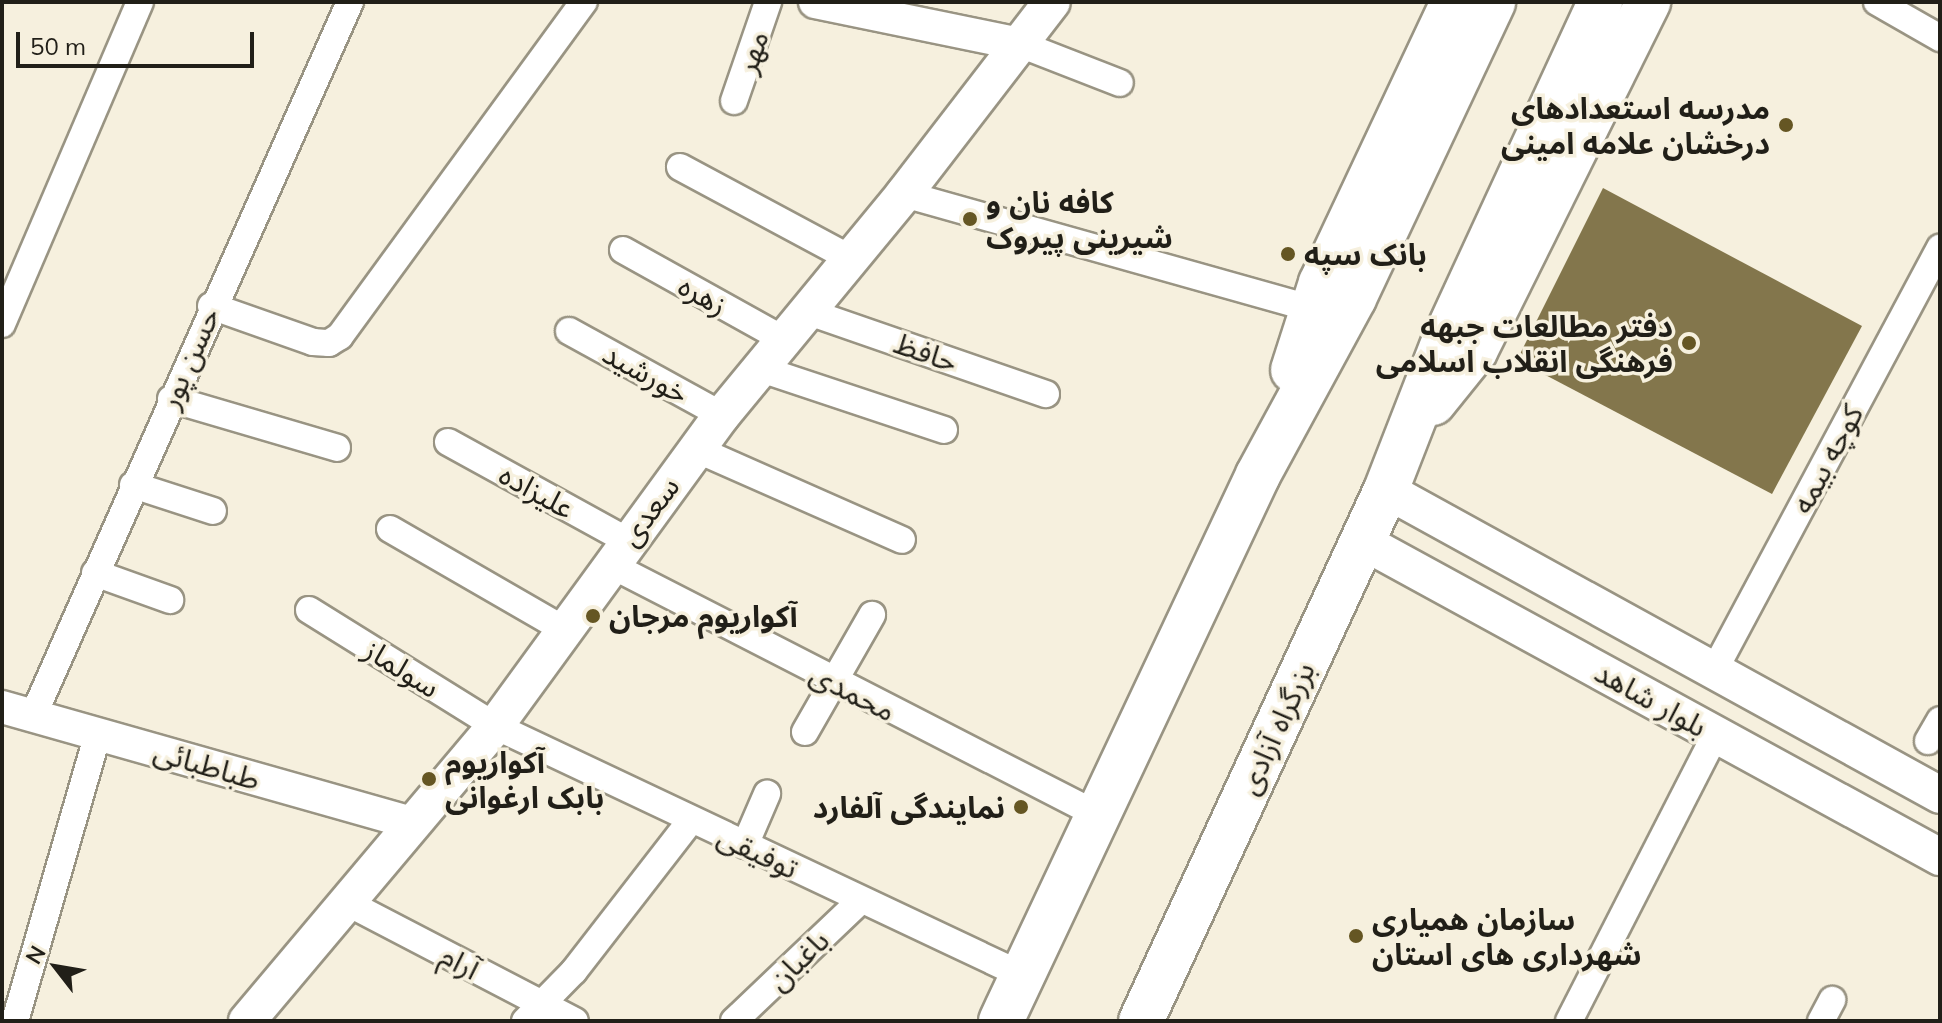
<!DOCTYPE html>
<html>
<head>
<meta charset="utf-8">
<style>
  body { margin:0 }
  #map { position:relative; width:1942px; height:1023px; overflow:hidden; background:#f6f0de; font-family:Mulish,"Noto Sans Arabic",sans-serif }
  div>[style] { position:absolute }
  .building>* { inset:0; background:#83764c }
  .roads { filter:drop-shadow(2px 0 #999483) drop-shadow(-2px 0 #999483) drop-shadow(0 2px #999483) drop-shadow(0 -2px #999483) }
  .minor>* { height:26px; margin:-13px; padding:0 13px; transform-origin:13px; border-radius:13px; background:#fff }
  .tertiary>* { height:32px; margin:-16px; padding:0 16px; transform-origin:16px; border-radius:16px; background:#fff }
  .secondary>* { height:36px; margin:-18px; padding:0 18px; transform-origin:18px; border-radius:18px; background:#fff }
  .trunk>* { height:44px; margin:-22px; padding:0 22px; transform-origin:22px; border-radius:22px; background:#fff }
  .dots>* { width:22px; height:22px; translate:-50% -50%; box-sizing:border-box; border:4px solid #f6f0de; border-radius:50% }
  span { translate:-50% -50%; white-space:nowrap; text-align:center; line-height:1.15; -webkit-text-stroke:7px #f6f0de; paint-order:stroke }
  .street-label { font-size:30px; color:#211f18 }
  .poi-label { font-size:30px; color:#211f18; font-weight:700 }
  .right { translate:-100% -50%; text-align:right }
  .left { translate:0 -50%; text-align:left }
  .frame { position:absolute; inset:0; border:4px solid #211f18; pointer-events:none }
  .north { position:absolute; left:16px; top:927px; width:80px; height:80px; -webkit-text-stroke:6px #f6f0de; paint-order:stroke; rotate:301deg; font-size:22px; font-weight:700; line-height:32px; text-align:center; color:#211f18 }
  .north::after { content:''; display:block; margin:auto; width:28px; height:36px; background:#211f18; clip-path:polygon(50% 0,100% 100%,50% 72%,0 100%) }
  .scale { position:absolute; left:16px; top:32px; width:238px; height:36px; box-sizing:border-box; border:4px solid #211f18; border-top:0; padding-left:10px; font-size:24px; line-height:28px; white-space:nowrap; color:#211f18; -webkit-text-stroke:6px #f6f0de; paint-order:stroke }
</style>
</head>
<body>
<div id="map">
  <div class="building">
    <i style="clip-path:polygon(1603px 188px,1862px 326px,1772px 494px,1517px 360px)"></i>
  </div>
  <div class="roads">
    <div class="minor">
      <i style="left:1877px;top:2px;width:73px;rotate:29.7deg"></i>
      <i style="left:1020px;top:44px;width:107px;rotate:21.3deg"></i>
      <i style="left:734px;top:101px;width:105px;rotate:-71deg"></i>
      <i style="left:680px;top:167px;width:193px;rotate:28.2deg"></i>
      <i style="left:904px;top:194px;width:425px;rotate:15.7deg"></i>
      <i style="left:623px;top:250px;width:183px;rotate:29.1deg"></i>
      <i style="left:211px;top:306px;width:108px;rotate:19.4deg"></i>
      <i style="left:313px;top:342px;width:16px;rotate:4deg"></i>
      <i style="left:329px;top:343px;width:13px;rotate:-32deg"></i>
      <i style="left:340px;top:336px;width:414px;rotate:-53.9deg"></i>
      <i style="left:806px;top:311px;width:254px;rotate:19.1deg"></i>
      <i style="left:2px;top:324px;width:350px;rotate:-66.8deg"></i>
      <i style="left:569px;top:331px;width:175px;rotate:28.8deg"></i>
      <i style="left:758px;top:368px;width:196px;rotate:18.4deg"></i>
      <i style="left:171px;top:399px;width:173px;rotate:16.4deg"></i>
      <i style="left:448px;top:442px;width:203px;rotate:28.8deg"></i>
      <i style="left:696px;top:449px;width:225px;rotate:23.8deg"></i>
      <i style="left:133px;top:485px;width:84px;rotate:18deg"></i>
      <i style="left:390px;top:529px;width:200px;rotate:30deg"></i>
      <i style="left:609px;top:564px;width:550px;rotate:27.17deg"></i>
      <i style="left:95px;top:573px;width:80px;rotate:19.8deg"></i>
      <i style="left:309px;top:610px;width:219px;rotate:31.9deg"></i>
      <i style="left:495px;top:726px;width:583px;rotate:25.29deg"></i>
      <i style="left:1714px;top:671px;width:480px;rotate:-61.9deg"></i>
      <i style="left:33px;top:716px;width:781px;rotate:-66.06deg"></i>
      <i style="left:805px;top:732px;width:135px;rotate:-60.2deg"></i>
      <i style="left:1928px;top:741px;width:24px;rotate:-60deg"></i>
      <i style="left:745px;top:845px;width:56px;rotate:-66.7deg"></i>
      <i style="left:346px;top:902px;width:258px;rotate:27.5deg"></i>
      <i style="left:15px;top:1021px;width:299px;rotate:-73.9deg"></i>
      <i style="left:525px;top:1021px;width:70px;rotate:-45.6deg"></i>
      <i style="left:574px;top:971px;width:191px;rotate:-52.2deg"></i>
      <i style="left:734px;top:1021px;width:175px;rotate:-43.6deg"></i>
      <i style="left:1569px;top:1021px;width:322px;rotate:-62.9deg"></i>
      <i style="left:1821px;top:1021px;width:24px;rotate:-62deg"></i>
    </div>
    <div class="tertiary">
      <i style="left:815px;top:2px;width:209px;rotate:11.6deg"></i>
      <i style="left:2px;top:707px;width:425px;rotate:15.8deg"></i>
    </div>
    <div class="secondary">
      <i style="left:1386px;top:490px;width:632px;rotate:28.83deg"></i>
      <i style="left:1362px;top:541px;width:659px;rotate:28.67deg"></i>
      <i style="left:247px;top:1021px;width:385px;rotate:-49.9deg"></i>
      <i style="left:495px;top:726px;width:385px;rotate:-53.9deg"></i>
      <i style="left:722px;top:415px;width:286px;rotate:-50.5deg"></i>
      <i style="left:904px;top:194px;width:242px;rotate:-52.4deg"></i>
    </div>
    <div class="trunk">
      <i style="left:1293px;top:370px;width:91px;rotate:-72.2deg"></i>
      <i style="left:1321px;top:283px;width:310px;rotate:-64.8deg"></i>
      <i style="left:1433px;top:403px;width:67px;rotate:-51.1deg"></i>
      <i style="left:1475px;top:351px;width:390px;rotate:-63.6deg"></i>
      <i style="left:1001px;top:1021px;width:603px;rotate:-64.79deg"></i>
      <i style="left:1258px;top:475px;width:201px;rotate:-61.5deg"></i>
      <i style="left:1354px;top:298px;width:327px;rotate:-64.8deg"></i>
      <i style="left:1141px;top:1021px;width:585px;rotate:-65.23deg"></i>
      <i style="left:1386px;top:490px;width:165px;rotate:-68.7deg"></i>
      <i style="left:1446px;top:336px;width:368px;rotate:-65.2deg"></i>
    </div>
  </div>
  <div class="dots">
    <i style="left:1786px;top:125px;background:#655623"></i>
    <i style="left:970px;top:219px;background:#655623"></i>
    <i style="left:1288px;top:254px;background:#655623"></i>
    <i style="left:1689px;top:343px;background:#655623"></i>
    <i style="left:593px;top:616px;background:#655623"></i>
    <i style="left:429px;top:779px;background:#655623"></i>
    <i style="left:1021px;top:807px;background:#655623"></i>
    <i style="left:1356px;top:936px;background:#655623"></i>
  </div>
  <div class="street-label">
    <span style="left:752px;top:52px;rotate:-71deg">مهر</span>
    <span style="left:703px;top:295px;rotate:29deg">زهره</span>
    <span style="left:926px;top:352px;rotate:19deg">حافظ</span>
    <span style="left:189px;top:358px;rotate:-66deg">حسن پور</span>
    <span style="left:646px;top:373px;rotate:29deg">خورشید</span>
    <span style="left:1827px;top:459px;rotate:-62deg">کوچه بیمه</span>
    <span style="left:537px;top:491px;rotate:29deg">علیزاده</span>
    <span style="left:649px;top:511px;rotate:-53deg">سعدی</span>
    <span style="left:402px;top:668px;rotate:32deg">سولماز</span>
    <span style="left:853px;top:692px;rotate:27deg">محمدی</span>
    <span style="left:1651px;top:699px;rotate:29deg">بلوار شاهد</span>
    <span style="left:1276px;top:728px;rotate:-65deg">بزرگراه آزادی</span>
    <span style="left:207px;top:765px;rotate:16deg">طباطبائی</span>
    <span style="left:758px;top:852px;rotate:25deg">توفیقی</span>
    <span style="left:798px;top:960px;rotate:-44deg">باغبان</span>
    <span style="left:460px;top:962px;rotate:28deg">آرام</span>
  </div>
  <div class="poi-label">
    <span class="right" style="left:1770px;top:125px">مدرسه استعدادهای<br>درخشان علامه امینی</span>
    <span class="left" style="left:986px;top:219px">کافه نان و<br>شیرینی پیروک</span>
    <span class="left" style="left:1304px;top:254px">بانک سپه</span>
    <span class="right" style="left:1673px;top:343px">دفتر مطالعات جبهه<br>فرهنگی انقلاب اسلامی</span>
    <span class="left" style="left:609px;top:616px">آکواریوم مرجان</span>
    <span class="left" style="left:445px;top:779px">آکواریوم<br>بابک ارغوانی</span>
    <span class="right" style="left:1005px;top:807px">نمایندگی آلفارد</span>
    <span class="left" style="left:1372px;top:936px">سازمان همیاری<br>شهرداری های استان</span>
  </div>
  <div class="frame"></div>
  <div class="north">N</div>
  <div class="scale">50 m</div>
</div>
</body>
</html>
